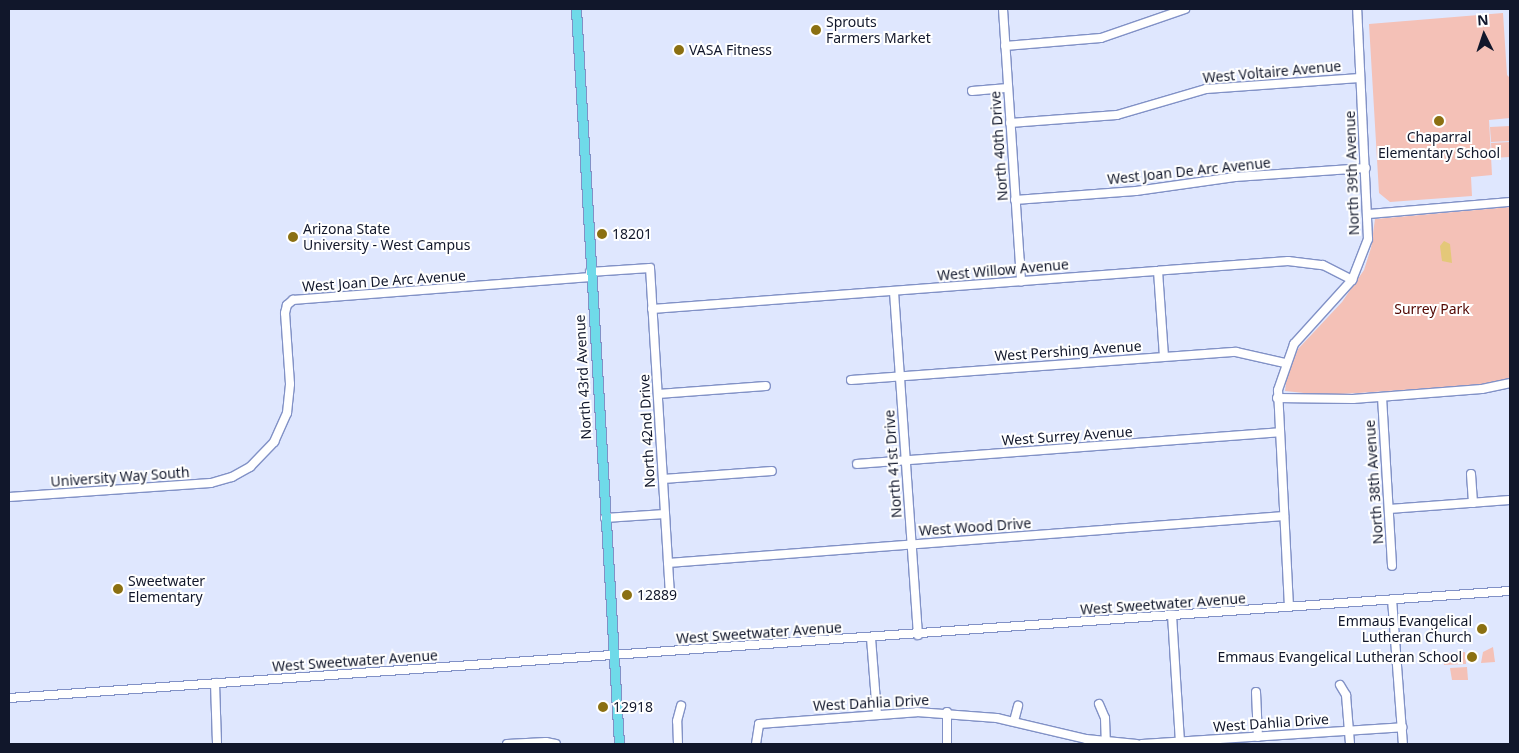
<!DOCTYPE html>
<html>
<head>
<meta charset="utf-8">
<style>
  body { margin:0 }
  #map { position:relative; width:1519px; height:753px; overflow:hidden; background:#dfe7fe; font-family:"Noto Sans",sans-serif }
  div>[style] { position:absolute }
  .green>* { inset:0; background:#f4c1b7 }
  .water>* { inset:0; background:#e4c879 }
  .roads { filter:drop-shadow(1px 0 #8191c6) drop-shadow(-1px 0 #8191c6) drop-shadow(0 1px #8191c6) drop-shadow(0 -1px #8191c6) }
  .minor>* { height:8px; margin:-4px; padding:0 4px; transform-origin:4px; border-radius:4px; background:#fff }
  .major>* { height:9px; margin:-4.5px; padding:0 4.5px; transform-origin:4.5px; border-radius:4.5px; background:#6fdae9 }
  .dots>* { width:14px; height:14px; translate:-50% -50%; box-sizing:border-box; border:2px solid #fff; border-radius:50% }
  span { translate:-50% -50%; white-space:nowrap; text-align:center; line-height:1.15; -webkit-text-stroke:4px #fff; paint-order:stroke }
  .poi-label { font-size:14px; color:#11172b }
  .left { translate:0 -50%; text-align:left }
  .right { translate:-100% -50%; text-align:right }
  .street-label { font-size:14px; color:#11172b }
  .park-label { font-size:14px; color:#520702 }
  .frame { position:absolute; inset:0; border:10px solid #11172b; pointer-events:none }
  .north { position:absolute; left:1459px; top:10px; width:50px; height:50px; -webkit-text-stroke:4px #fff; paint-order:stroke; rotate:356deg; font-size:14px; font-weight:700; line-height:20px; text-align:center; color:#11172b }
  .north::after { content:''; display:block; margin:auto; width:18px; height:22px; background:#11172b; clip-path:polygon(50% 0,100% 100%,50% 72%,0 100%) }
</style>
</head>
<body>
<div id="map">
  <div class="green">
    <i style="clip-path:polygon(1503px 13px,1507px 75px,1510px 78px,1510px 118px,1489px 120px,1492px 175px,1471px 177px,1472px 196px,1390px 202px,1379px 193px,1369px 24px)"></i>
    <i style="clip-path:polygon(1510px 126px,1510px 141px,1491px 142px,1490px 127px)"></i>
    <i style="clip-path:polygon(1510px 142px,1510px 157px,1492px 158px,1491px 143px)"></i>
    <i style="clip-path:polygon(1510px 207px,1510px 378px,1491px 384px,1358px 393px,1323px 395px,1285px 391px,1287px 374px,1298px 349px,1342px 302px,1364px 270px,1371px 248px,1375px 219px)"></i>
    <i style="clip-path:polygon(1493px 647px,1495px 662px,1481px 663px,1483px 652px)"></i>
    <i style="clip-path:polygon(1465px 652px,1466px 664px,1444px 665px,1443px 654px)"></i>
    <i style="clip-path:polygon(1467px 667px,1468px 680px,1452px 680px,1450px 668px)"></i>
  </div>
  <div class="water">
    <i style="clip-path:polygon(1444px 241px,1450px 244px,1452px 263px,1442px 261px,1440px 246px)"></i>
  </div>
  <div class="roads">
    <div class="minor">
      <i style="left:1003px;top:9px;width:273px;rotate:86.2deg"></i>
      <i style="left:1005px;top:46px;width:96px;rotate:-4.8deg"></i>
      <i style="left:1101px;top:38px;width:89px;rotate:-19deg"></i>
      <i style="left:972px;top:91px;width:36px;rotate:-5deg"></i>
      <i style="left:1010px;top:123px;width:107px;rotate:-4.3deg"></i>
      <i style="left:1117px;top:115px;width:93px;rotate:-16.3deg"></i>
      <i style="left:1206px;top:89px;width:154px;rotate:-4.1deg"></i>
      <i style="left:1015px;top:200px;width:121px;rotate:-4.3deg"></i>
      <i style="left:1136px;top:191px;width:100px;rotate:-8deg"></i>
      <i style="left:1235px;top:177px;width:131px;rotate:-3.9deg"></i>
      <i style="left:1369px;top:214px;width:142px;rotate:-4.9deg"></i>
      <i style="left:1158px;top:271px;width:85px;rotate:86deg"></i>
      <i style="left:590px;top:272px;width:60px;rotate:-3.8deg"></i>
      <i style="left:650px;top:268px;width:325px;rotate:86.5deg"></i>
      <i style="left:894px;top:292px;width:344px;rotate:86deg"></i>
      <i style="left:652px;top:309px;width:638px;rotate:-4.32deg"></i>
      <i style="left:1288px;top:261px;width:35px;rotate:7deg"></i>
      <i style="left:1323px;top:265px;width:33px;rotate:27deg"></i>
      <i style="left:851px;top:380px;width:386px;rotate:-4.2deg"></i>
      <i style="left:1236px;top:352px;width:50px;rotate:12.7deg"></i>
      <i style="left:658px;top:394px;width:108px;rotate:-4.2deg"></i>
      <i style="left:1382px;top:397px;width:169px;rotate:86.6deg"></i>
      <i style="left:1277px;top:398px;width:76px;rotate:0.8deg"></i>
      <i style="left:1353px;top:399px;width:129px;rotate:-4.4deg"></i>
      <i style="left:1482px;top:389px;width:29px;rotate:-12deg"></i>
      <i style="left:857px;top:464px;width:423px;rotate:-4.3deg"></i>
      <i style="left:1471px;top:474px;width:29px;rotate:86deg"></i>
      <i style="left:663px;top:479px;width:109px;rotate:-4.2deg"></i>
      <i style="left:9px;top:497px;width:202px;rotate:-4deg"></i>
      <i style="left:211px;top:483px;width:22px;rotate:-16deg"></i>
      <i style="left:232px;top:477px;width:21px;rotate:-29deg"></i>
      <i style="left:250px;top:467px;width:35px;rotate:-46deg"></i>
      <i style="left:274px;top:442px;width:32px;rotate:-66deg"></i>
      <i style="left:287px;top:413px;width:29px;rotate:-84deg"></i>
      <i style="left:290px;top:384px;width:71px;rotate:-94deg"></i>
      <i style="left:285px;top:313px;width:8px;rotate:-76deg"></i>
      <i style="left:287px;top:305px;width:8px;rotate:-40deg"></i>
      <i style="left:293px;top:300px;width:298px;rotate:-4.4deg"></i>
      <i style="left:1389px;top:509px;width:121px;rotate:-4.3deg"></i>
      <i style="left:605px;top:518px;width:60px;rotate:-3.8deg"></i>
      <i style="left:668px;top:563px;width:618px;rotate:-4.36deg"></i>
      <i style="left:1392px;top:599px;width:145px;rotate:85.7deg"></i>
      <i style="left:1289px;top:607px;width:217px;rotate:-92.9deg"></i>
      <i style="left:1278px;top:390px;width:49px;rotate:-70.8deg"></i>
      <i style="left:1294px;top:344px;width:86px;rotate:-47.8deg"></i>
      <i style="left:1352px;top:280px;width:44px;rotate:-68.7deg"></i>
      <i style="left:1368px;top:239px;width:230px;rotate:-92.7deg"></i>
      <i style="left:1172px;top:615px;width:127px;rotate:86.4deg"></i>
      <i style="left:871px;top:638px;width:77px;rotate:85.5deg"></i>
      <i style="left:215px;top:683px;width:61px;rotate:88.1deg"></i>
      <i style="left:1340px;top:685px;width:12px;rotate:59deg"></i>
      <i style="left:1346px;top:695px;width:49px;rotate:85.3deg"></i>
      <i style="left:1256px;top:692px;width:45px;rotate:87.5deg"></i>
      <i style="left:9px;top:698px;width:1505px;rotate:-4.08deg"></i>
      <i style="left:1099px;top:704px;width:15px;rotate:67deg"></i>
      <i style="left:1105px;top:718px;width:26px;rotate:88deg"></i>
      <i style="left:1014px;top:721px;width:16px;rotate:-75deg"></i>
      <i style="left:507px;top:744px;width:39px;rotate:-3deg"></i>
      <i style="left:546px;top:742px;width:10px;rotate:11deg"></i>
      <i style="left:678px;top:744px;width:23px;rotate:-92deg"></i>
      <i style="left:677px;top:721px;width:16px;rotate:-75deg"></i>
      <i style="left:756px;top:744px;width:20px;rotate:-81deg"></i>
      <i style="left:759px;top:724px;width:158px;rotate:-4.3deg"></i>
      <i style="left:917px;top:712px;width:80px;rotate:4.3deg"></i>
      <i style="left:997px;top:718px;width:91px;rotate:13.3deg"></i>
      <i style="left:1086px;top:739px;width:51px;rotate:5.6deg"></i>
      <i style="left:947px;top:744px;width:32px;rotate:-90deg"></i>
      <i style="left:1142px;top:744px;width:261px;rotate:-3.7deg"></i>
    </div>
    <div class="major">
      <i style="left:576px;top:9px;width:736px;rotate:86.65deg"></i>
    </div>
  </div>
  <div class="dots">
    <i style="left:816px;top:30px;background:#8b7012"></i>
    <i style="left:679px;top:50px;background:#8b7012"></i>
    <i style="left:1439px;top:121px;background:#8b7012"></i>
    <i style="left:602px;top:234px;background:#8b7012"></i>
    <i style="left:293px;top:237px;background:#8b7012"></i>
    <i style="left:118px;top:589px;background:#8b7012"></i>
    <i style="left:627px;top:595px;background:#8b7012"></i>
    <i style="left:1482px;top:629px;background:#8b7012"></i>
    <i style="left:1472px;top:657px;background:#8b7012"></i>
    <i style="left:603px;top:707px;background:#8b7012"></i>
  </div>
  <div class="poi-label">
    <span class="left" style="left:826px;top:30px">Sprouts<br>Farmers Market</span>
    <span class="left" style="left:689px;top:50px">VASA Fitness</span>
    <span style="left:1439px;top:145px">Chaparral<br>Elementary School</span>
    <span class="left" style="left:303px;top:237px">Arizona State<br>University - West Campus</span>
    <span class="left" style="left:612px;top:234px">18201</span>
    <span class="left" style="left:128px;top:589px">Sweetwater<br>Elementary</span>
    <span class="left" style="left:637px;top:595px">12889</span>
    <span class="right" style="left:1472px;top:629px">Emmaus Evangelical<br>Lutheran Church</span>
    <span class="right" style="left:1462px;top:657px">Emmaus Evangelical Lutheran School</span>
    <span class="left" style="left:613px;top:707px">12918</span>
  </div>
  <div class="street-label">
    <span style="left:1272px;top:72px;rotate:-5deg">West Voltaire Avenue</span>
    <span style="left:999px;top:146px;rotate:-94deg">North 40th Drive</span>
    <span style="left:1189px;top:171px;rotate:-6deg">West Joan De Arc Avenue</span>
    <span style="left:1352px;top:173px;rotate:-92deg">North 39th Avenue</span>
    <span style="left:1003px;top:270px;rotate:-5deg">West Willow Avenue</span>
    <span style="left:384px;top:281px;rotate:-4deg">West Joan De Arc Avenue</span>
    <span style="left:1068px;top:351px;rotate:-4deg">West Pershing Avenue</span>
    <span style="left:583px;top:377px;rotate:-93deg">North 43rd Avenue</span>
    <span style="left:647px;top:431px;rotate:-93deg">North 42nd Drive</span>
    <span style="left:1067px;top:436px;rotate:-4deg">West Surrey Avenue</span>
    <span style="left:893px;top:464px;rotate:-94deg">North 41st Drive</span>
    <span style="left:120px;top:477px;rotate:-4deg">University Way South</span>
    <span style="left:1374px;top:482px;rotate:-94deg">North 38th Avenue</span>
    <span style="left:975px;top:527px;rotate:-4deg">West Wood Drive</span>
    <span style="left:1163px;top:604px;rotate:-4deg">West Sweetwater Avenue</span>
    <span style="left:759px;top:633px;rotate:-4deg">West Sweetwater Avenue</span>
    <span style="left:355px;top:661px;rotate:-4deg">West Sweetwater Avenue</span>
    <span style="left:871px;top:703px;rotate:-3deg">West Dahlia Drive</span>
    <span style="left:1271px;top:723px;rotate:-4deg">West Dahlia Drive</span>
  </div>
  <div class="park-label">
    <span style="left:1432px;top:309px">Surrey Park</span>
  </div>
  <div class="frame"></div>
  <div class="north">N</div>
</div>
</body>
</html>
